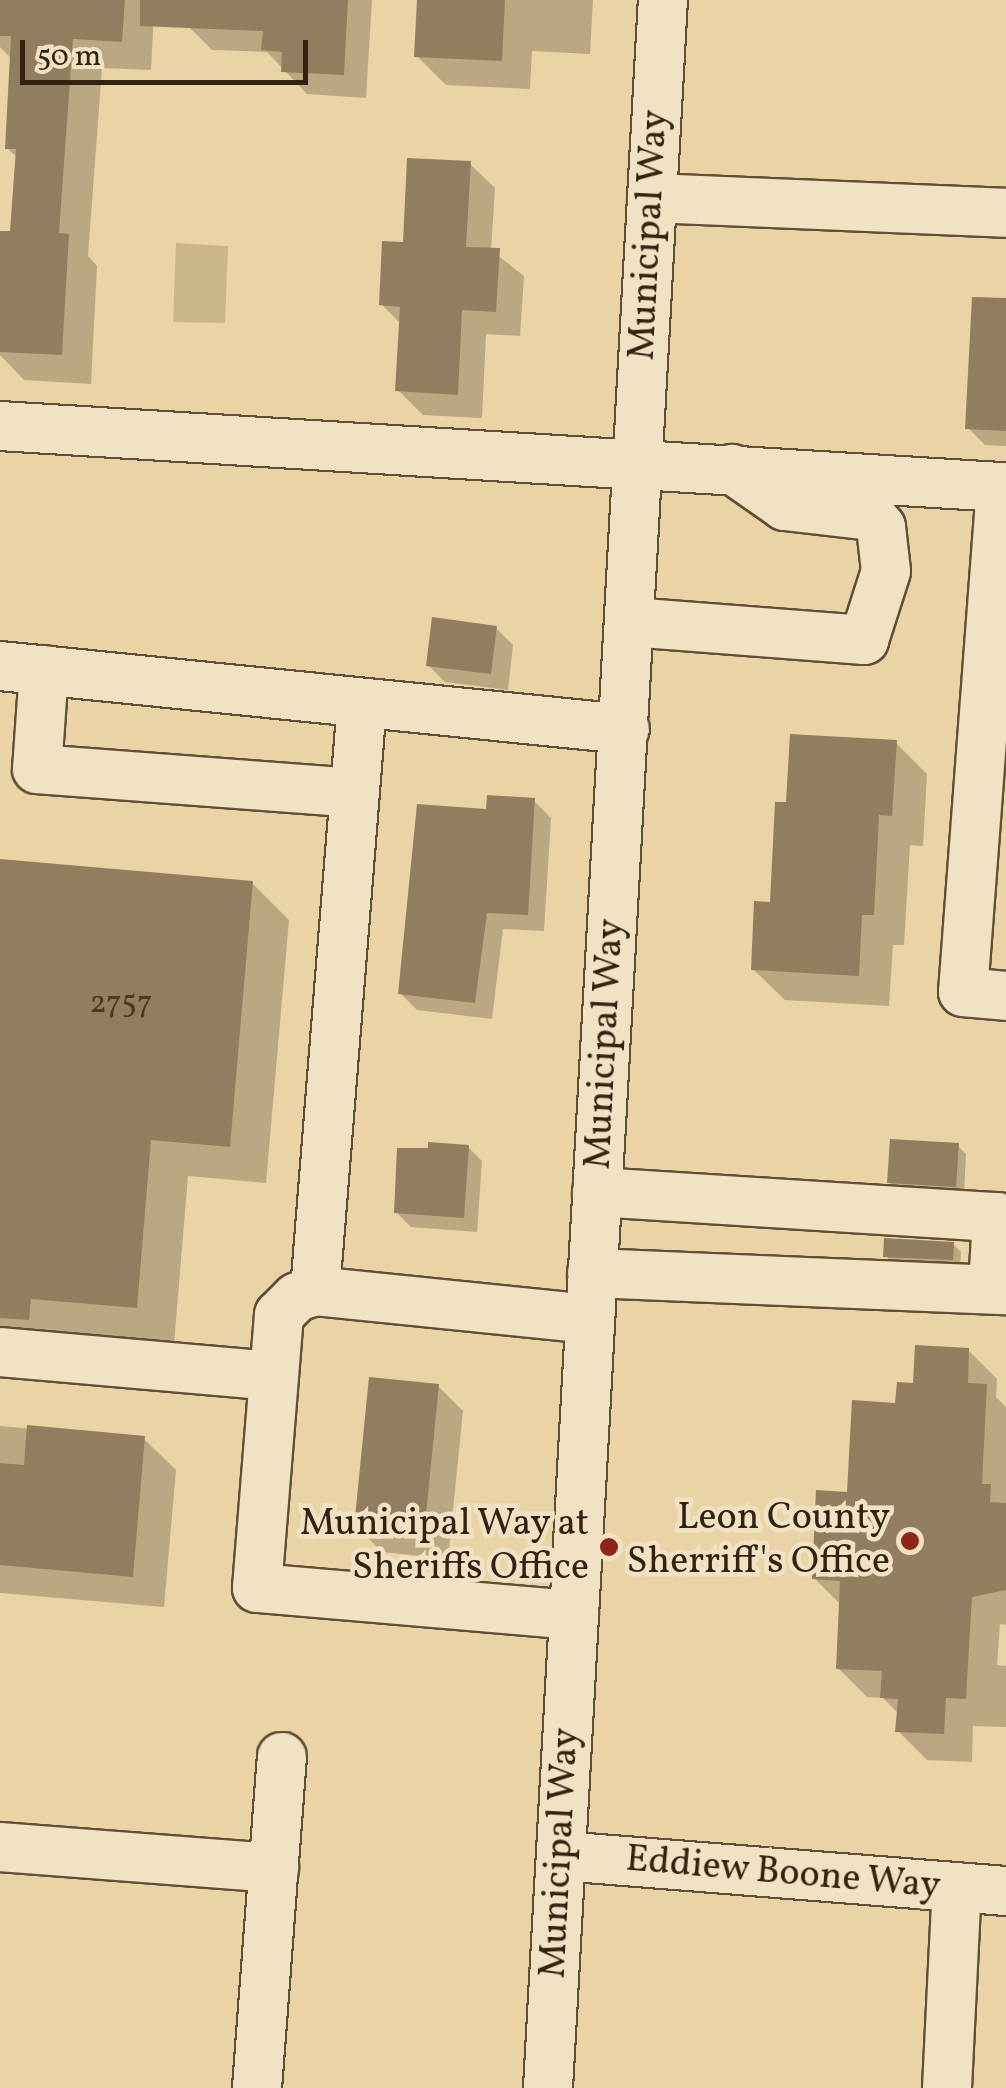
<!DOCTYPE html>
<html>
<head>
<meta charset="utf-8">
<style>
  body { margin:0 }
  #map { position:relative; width:1006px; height:2088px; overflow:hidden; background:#ead3a4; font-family:Vollkorn,serif }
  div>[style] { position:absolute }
  .green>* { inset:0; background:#cbb58b }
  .shadow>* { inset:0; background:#0003 }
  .building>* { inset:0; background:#927e5e }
  .roads { filter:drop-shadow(2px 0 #614e36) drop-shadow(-2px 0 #614e36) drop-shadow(0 2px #614e36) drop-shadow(0 -2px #614e36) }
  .minor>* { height:48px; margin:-24px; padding:0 24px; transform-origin:24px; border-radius:24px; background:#f1e2c4 }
  .dots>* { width:28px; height:28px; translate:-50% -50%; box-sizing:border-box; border:5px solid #f1e2c4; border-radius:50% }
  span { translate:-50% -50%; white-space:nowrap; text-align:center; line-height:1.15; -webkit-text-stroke:9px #f1e2c4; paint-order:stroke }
  .number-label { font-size:32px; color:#4b3925 }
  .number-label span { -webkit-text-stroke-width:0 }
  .street-label { font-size:38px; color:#332212 }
  .poi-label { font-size:38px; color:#332212 }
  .right { translate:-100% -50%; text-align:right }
  .scale { position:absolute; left:20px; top:40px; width:288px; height:45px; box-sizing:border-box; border:5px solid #332212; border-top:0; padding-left:12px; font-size:30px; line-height:35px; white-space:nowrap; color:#332212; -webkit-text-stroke:8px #f1e2c4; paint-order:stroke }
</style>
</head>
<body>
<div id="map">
  <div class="green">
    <i style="clip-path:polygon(176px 243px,228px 246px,225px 323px,173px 322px)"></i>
  </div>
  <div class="shadow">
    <i style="clip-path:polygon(0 0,143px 0,154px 12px,151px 70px,102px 68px,88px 256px,97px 266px,91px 384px,24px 380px,0 355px,0 257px,13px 234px,18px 158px,7px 148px,12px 59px,0 47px)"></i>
    <i style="clip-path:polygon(190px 0,372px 0,366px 98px,307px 94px,267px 52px,212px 50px,189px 27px)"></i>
    <i style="clip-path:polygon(420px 0,593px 0,590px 54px,532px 51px,530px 89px,446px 85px,417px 56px)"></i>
    <i style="clip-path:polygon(470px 164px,495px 188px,491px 250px,524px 276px,520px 336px,486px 334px,482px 418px,423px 415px,398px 390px,402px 325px,381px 304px,405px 245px)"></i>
    <i style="clip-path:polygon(1006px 301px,1006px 446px,985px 445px,968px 428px)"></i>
    <i style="clip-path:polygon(496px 628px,513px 645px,508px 690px,445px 682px,428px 665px)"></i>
    <i style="clip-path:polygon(895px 742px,927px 774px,923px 846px,910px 845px,904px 945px,893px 945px,889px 1006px,785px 1000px,753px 969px,772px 905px,789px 805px)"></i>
    <i style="clip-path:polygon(534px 801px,551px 818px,544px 931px,503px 929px,492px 1019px,417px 1010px,400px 993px)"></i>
    <i style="clip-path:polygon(0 862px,252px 883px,289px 920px,266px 1183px,188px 1176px,174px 1344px,0 1334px)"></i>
    <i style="clip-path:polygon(958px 1146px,966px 1154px,964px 1194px,898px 1190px,890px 1182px)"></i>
    <i style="clip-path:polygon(468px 1147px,482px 1161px,477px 1232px,411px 1227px,396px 1212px)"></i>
    <i style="clip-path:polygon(953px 1244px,961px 1252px,960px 1267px,894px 1264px,886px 1256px)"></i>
    <i style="clip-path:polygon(968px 1350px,997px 1379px,996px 1397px,1006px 1407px,1006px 1625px,1000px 1624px,997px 1665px,1006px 1666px,1006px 1727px,973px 1726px,972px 1762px,927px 1760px,898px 1731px,899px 1714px,883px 1698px,867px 1697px,838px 1668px,842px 1606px,814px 1578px,849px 1494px,898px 1405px,915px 1385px)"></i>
    <i style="clip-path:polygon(438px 1386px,463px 1411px,448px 1559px,382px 1552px,357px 1527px)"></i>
    <i style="clip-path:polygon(0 1426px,144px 1439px,176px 1470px,164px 1607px,0 1593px)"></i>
  </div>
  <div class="building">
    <i style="clip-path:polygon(0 0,125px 0,122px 42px,73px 39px,59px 233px,69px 234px,62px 355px,0 352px,0 231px,10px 231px,16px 149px,5px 149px,11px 36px,0 36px)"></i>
    <i style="clip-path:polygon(140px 0,348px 0,344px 75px,281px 72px,282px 52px,261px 50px,263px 31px,140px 26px)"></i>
    <i style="clip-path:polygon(417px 0,505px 0,502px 61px,414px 57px)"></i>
    <i style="clip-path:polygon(407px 158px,471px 161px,466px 247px,500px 248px,496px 312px,462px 310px,458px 395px,395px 391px,400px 307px,379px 305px,382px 241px,403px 242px)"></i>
    <i style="clip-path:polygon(972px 297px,1006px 298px,1006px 431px,965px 429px)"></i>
    <i style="clip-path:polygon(432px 617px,497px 626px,491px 674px,426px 666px)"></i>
    <i style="clip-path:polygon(790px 734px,897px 740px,892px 816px,879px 815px,874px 915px,862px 915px,859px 976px,751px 970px,754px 901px,770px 902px,775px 802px,786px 802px)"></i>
    <i style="clip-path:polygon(487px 795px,535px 798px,528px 915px,487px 913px,475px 1003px,398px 994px,417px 804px,486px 809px)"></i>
    <i style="clip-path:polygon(0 859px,253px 881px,230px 1147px,151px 1140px,137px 1308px,31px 1299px,29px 1320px,0 1318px)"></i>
    <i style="clip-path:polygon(890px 1139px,959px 1143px,956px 1187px,887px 1183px)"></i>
    <i style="clip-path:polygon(428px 1142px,469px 1145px,464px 1218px,394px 1213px,397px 1148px,428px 1148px)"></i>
    <i style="clip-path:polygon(884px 1238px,954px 1242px,953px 1260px,883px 1257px)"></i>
    <i style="clip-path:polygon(915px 1345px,969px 1348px,968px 1383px,987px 1384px,982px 1484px,991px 1484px,990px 1502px,1006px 1503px,1006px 1590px,972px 1597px,966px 1699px,946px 1698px,944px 1734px,895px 1732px,898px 1699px,880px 1698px,882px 1671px,836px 1669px,840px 1581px,812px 1579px,816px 1490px,847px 1492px,852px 1400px,895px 1403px,897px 1382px,913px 1383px)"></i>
    <i style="clip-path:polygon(369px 1377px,439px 1384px,424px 1535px,354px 1528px)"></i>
    <i style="clip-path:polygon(27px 1425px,145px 1436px,133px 1577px,0 1565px,0 1463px,24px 1465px)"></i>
  </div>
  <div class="roads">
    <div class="minor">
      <i style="left:652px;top:198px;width:354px;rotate:2.4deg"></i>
      <i style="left:0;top:426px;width:1003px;rotate:3.49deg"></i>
      <i style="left:1001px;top:487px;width:506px;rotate:94.3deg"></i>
      <i style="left:963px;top:992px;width:43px;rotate:5.3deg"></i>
      <i style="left:630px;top:622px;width:235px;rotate:4.4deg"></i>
      <i style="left:864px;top:640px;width:72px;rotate:-72.3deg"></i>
      <i style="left:886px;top:571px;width:44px;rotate:-96.5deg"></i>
      <i style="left:881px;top:527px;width:15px;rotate:-132deg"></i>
      <i style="left:871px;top:516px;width:87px;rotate:-173.4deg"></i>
      <i style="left:785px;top:506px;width:65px;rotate:-145.1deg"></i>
      <i style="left:0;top:666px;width:628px;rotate:5.76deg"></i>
      <i style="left:44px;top:670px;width:99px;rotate:94deg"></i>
      <i style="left:37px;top:769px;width:318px;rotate:4.3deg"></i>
      <i style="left:597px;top:1192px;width:401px;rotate:3.6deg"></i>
      <i style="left:997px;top:1217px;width:72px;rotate:93.2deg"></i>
      <i style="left:592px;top:1273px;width:414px;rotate:2.4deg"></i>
      <i style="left:315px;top:1291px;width:590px;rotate:-85.43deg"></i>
      <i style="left:0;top:1352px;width:275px;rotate:5deg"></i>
      <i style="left:574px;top:1615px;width:318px;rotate:-175.1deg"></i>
      <i style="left:257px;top:1588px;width:274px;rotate:-85.4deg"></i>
      <i style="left:279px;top:1315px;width:25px;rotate:-45deg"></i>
      <i style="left:297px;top:1297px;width:19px;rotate:-18deg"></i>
      <i style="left:315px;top:1291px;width:276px;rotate:5.8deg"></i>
      <i style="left:0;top:1847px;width:275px;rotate:4.4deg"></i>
      <i style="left:561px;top:1856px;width:446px;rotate:4.5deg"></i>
      <i style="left:257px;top:2088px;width:332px;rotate:-85.7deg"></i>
      <i style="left:548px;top:2088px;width:2091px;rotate:-86.85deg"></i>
      <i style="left:947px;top:2088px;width:201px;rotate:-87.2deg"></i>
    </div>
  </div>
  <div class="dots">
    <i style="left:910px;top:1541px;background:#8f2418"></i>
    <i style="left:609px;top:1547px;background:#8f2418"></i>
  </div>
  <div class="number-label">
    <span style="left:121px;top:1004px">2757</span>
  </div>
  <div class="street-label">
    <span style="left:650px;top:235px;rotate:-87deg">Municipal Way</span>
    <span style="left:606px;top:1044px;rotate:-87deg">Municipal Way</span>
    <span style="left:561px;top:1853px;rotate:-87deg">Municipal Way</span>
    <span style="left:783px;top:1874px;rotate:5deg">Eddiew Boone Way</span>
  </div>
  <div class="poi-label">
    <span class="right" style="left:890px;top:1541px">Leon County<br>Sherriff's Office</span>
    <span class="right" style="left:589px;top:1547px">Municipal Way at<br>Sheriffs Office</span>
  </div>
  <div class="scale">50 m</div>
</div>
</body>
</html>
